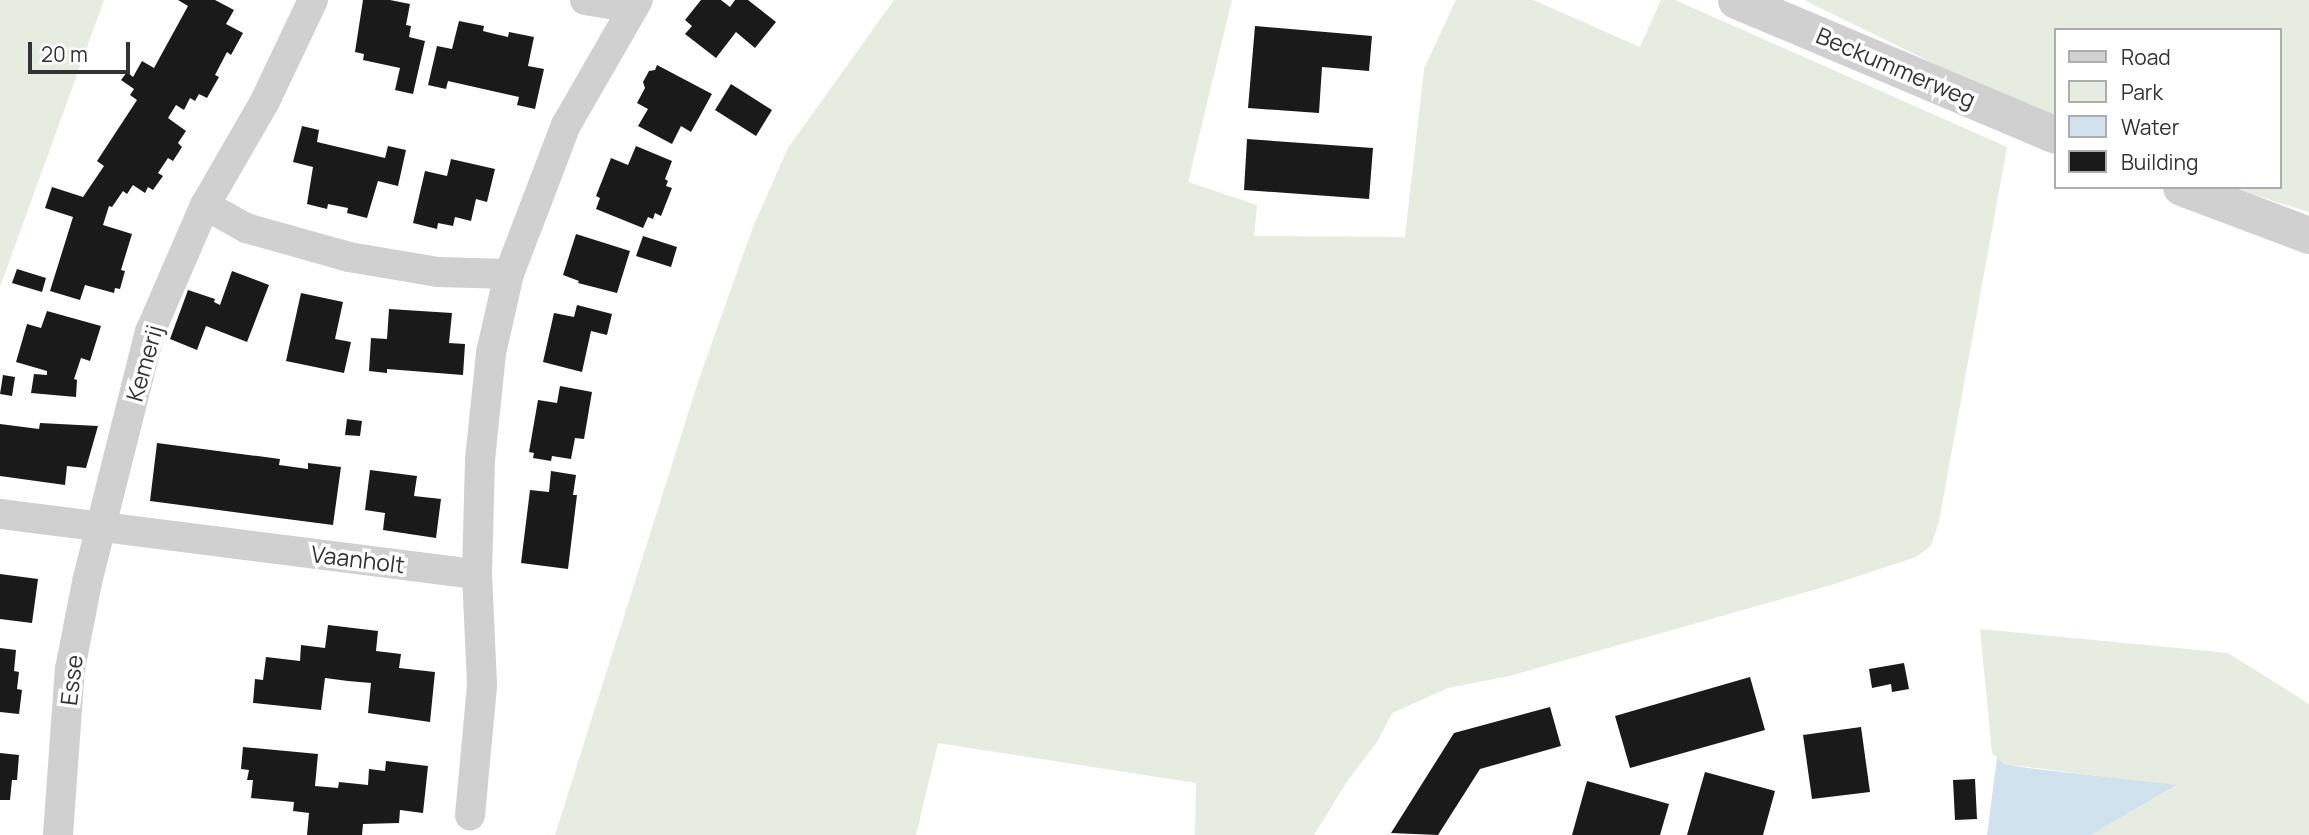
<!DOCTYPE html>
<html>
<head>
<meta charset="utf-8">
<style>
  body { margin:0 }
  #map { position:relative; width:2309px; height:835px; overflow:hidden; background:#fff; font-family:Manrope,sans-serif }
  div>[style] { position:absolute }
  .green>* { inset:0; background:#e6ecdf }
  .water>* { inset:0; background:#cfe2ee }
  .building>* { inset:0; background:#1a1a1a }
  .minor>* { height:30px; margin:-15px; padding:0 15px; transform-origin:15px; border-radius:15px; background:#d0d0d0 }
  .tertiary>* { height:37px; margin:-18.5px; padding:0 18.5px; transform-origin:18.5px; border-radius:18.5px; background:#d0d0d0 }
  span { translate:-50% -50%; white-space:nowrap; text-align:center; line-height:1.15; -webkit-text-stroke:7px #fff; paint-order:stroke }
  .street-label { font-size:23px; color:#333 }
  .legend { position:absolute; left:2054px; top:28px; width:228px; height:161px; box-sizing:border-box; background:#fff; border:2px solid #adadad; margin:0; padding:9px 12px; list-style:none; font-size:21px; color:#333 }
  .legend li { display:flex; align-items:center; gap:14px; height:35px }
  .legend b { width:35px; border:2px solid #adadad }
  .scale { position:absolute; left:28px; top:42px; width:102px; height:32px; box-sizing:border-box; border:4px solid #333; border-top:0; padding-left:9px; font-size:21px; line-height:24px; white-space:nowrap; color:#333; -webkit-text-stroke:5px #fff; paint-order:stroke }
</style>
</head>
<body>
<div id="map">
  <div class="green">
    <i style="clip-path:polygon(0 0,104px 0,0 287px)"></i>
    <i style="clip-path:polygon(894px 0,1232px 0,1188px 182px,1257px 205px,1254px 236px,1405px 237px,1424px 69px,1456px 0,1533px 0,1640px 47px,1661px 0,1675px 0,2007px 147px,1939px 521px,1931px 546px,1916px 557px,1831px 585px,1509px 676px,1448px 688px,1392px 713px,1377px 742px,1348px 780px,1314px 835px,1195px 835px,1196px 783px,938px 743px,916px 835px,555px 835px,698px 382px,753px 227px,788px 148px)"></i>
    <i style="clip-path:polygon(1804px 0,2309px 0,2309px 212px,2229px 187px,2279px 187px,2279px 30px,2055px 30px,2055px 119px,1988px 90px)"></i>
    <i style="clip-path:polygon(1980px 629px,2228px 653px,2309px 704px,2309px 835px,2091px 835px,2176px 786px,2004px 764px,1992px 753px)"></i>
  </div>
  <div class="water">
    <i style="clip-path:polygon(1997px 758px,2004px 764px,2028px 768px,2177px 785px,2091px 835px,1987px 835px)"></i>
  </div>
  <div class="building">
    <i style="clip-path:polygon(178px 0,215px 0,234px 10px,226px 24px,243px 33px,231px 55px,227px 52px,215px 75px,219px 77px,207px 98px,199px 94px,195px 101px,190px 98px,184px 110px,176px 105px,168px 118px,186px 131px,178px 143px,182px 147px,173px 161px,168px 158px,158px 173px,163px 176px,153px 190px,148px 187px,145px 193px,133px 185px,127px 194px,123px 191px,112px 207px,109px 206px,103px 225px,132px 234px,121px 270px,125px 271px,120px 289px,115px 288px,114px 293px,85px 285px,80px 300px,50px 291px,73px 217px,45px 208px,52px 187px,83px 197px,104px 166px,97px 161px,137px 100px,130px 95px,134px 89px,121px 80px,127px 72px,133px 77px,142px 61px,154px 68px,188px 6px)"></i>
    <i style="clip-path:polygon(363px 0,390px 0,410px 4px,406px 25px,411px 26px,409px 37px,425px 41px,413px 94px,395px 90px,400px 68px,363px 60px,364px 54px,355px 52px)"></i>
    <i style="clip-path:polygon(701px 0,721px 0,730px 7px,735px 0,748px 0,776px 22px,755px 48px,736px 32px,716px 58px,685px 34px,692px 26px,685px 20px)"></i>
    <i style="clip-path:polygon(459px 21px,484px 26px,483px 31px,495px 34px,508px 37px,509px 32px,534px 37px,528px 66px,544px 69px,535px 109px,517px 105px,519px 97px,448px 81px,446px 89px,428px 85px,437px 46px,452px 49px)"></i>
    <i style="clip-path:polygon(1255px 26px,1372px 36px,1369px 71px,1322px 67px,1319px 113px,1248px 108px)"></i>
    <i style="clip-path:polygon(657px 65px,712px 94px,691px 132px,681px 126px,672px 144px,638px 126px,648px 109px,637px 103px,645px 88px,643px 82px,649px 71px,655px 70px)"></i>
    <i style="clip-path:polygon(731px 84px,772px 110px,756px 136px,715px 110px)"></i>
    <i style="clip-path:polygon(302px 126px,319px 130px,317px 142px,385px 158px,388px 146px,406px 150px,398px 186px,378px 181px,367px 218px,347px 213px,348px 208px,328px 204px,327px 209px,307px 204px,313px 167px,293px 162px)"></i>
    <i style="clip-path:polygon(1247px 139px,1373px 148px,1369px 199px,1244px 190px)"></i>
    <i style="clip-path:polygon(636px 146px,672px 161px,665px 179px,668px 181px,666px 186px,672px 188px,661px 216px,655px 213px,653px 219px,648px 217px,643px 228px,596px 209px,600px 198px,596px 196px,611px 158px,628px 165px)"></i>
    <i style="clip-path:polygon(451px 159px,495px 169px,487px 202px,476px 199px,471px 221px,455px 217px,453px 226px,438px 223px,437px 229px,413px 223px,425px 171px,447px 176px)"></i>
    <i style="clip-path:polygon(576px 234px,630px 251px,617px 293px,578px 283px,579px 281px,563px 275px)"></i>
    <i style="clip-path:polygon(643px 236px,677px 247px,671px 267px,636px 256px)"></i>
    <i style="clip-path:polygon(17px 269px,46px 278px,42px 292px,12px 283px)"></i>
    <i style="clip-path:polygon(232px 271px,269px 285px,247px 342px,206px 326px,197px 350px,170px 339px,188px 290px,215px 299px,214px 302px,220px 305px)"></i>
    <i style="clip-path:polygon(301px 293px,343px 302px,335px 339px,351px 342px,344px 373px,286px 361px)"></i>
    <i style="clip-path:polygon(577px 305px,612px 314px,607px 335px,591px 331px,582px 372px,543px 362px,554px 313px,574px 317px)"></i>
    <i style="clip-path:polygon(389px 309px,452px 313px,449px 343px,465px 344px,463px 375px,387px 369px,387px 373px,369px 371px,371px 338px,387px 339px)"></i>
    <i style="clip-path:polygon(47px 311px,101px 326px,90px 361px,81px 358px,74px 379px,77px 380px,76px 397px,31px 393px,34px 374px,47px 375px,47px 371px,16px 362px,27px 324px,41px 328px)"></i>
    <i style="clip-path:polygon(3px 375px,15px 377px,12px 396px,0 394px)"></i>
    <i style="clip-path:polygon(560px 386px,592px 392px,584px 439px,575px 438px,571px 459px,552px 456px,551px 461px,533px 458px,534px 453px,529px 452px,538px 400px,557px 403px)"></i>
    <i style="clip-path:polygon(347px 419px,362px 421px,360px 436px,345px 435px)"></i>
    <i style="clip-path:polygon(40px 423px,98px 426px,86px 468px,67px 466px,65px 485px,0 476px,0 424px,39px 429px)"></i>
    <i style="clip-path:polygon(157px 443px,280px 459px,279px 465px,308px 469px,308px 463px,341px 467px,333px 525px,150px 501px)"></i>
    <i style="clip-path:polygon(370px 470px,417px 476px,414px 496px,441px 499px,436px 538px,383px 530px,385px 513px,365px 510px)"></i>
    <i style="clip-path:polygon(551px 471px,576px 475px,573px 495px,577px 495px,568px 569px,521px 563px,530px 490px,549px 492px)"></i>
    <i style="clip-path:polygon(0 574px,38px 579px,32px 623px,0 619px)"></i>
    <i style="clip-path:polygon(328px 625px,378px 631px,376px 651px,401px 654px,399px 668px,435px 672px,430px 722px,368px 713px,371px 683px,348px 681px,325px 678px,321px 710px,253px 703px,255px 679px,263px 680px,266px 657px,300px 661px,301px 645px,325px 648px)"></i>
    <i style="clip-path:polygon(0 648px,16px 650px,14px 671px,19px 672px,17px 689px,22px 690px,19px 714px,0 712px)"></i>
    <i style="clip-path:polygon(1904px 663px,1909px 689px,1892px 692px,1891px 684px,1872px 688px,1869px 669px)"></i>
    <i style="clip-path:polygon(1750px 677px,1765px 730px,1630px 768px,1615px 716px)"></i>
    <i style="clip-path:polygon(1550px 707px,1561px 746px,1480px 769px,1438px 835px,1391px 833px,1454px 733px)"></i>
    <i style="clip-path:polygon(1861px 727px,1870px 792px,1812px 799px,1803px 735px)"></i>
    <i style="clip-path:polygon(243px 747px,318px 754px,315px 786px,338px 788px,339px 782px,368px 785px,369px 769px,385px 771px,386px 761px,428px 766px,423px 813px,400px 810px,399px 823px,363px 824px,362px 835px,307px 835px,309px 813px,293px 811px,294px 802px,251px 798px,253px 780px,247px 780px,249px 770px,241px 769px)"></i>
    <i style="clip-path:polygon(0 753px,19px 755px,17px 780px,12px 780px,10px 800px,0 800px)"></i>
    <i style="clip-path:polygon(1705px 772px,1775px 791px,1763px 835px,1687px 835px)"></i>
    <i style="clip-path:polygon(1975px 779px,1977px 819px,1955px 820px,1953px 780px)"></i>
    <i style="clip-path:polygon(1587px 781px,1669px 804px,1660px 835px,1572px 835px)"></i>
  </div>
  <div class="minor">
    <i style="left:313px;top:0;width:114px;rotate:115.4deg"></i>
    <i style="left:264px;top:103px;width:118px;rotate:120deg"></i>
    <i style="left:205px;top:205px;width:47px;rotate:29.3deg"></i>
    <i style="left:246px;top:228px;width:107px;rotate:15.7deg"></i>
    <i style="left:349px;top:257px;width:90px;rotate:9.6deg"></i>
    <i style="left:438px;top:272px;width:71px;rotate:1.6deg"></i>
    <i style="left:585px;top:0;width:48px;rotate:9.7deg"></i>
    <i style="left:0;top:514px;width:481px;rotate:7.2deg"></i>
    <i style="left:477px;top:574px;width:112px;rotate:87.4deg"></i>
    <i style="left:482px;top:686px;width:130px;rotate:95.3deg"></i>
    <i style="left:477px;top:574px;width:114px;rotate:-88.5deg"></i>
    <i style="left:480px;top:460px;width:108px;rotate:-84.1deg"></i>
    <i style="left:491px;top:353px;width:81px;rotate:-77.2deg"></i>
    <i style="left:509px;top:274px;width:160px;rotate:-69.1deg"></i>
    <i style="left:566px;top:125px;width:144px;rotate:-60.1deg"></i>
    <i style="left:58px;top:835px;width:166px;rotate:-85.9deg"></i>
    <i style="left:70px;top:669px;width:89px;rotate:-78.9deg"></i>
    <i style="left:87px;top:582px;width:258px;rotate:-75.9deg"></i>
    <i style="left:150px;top:332px;width:138px;rotate:-66.6deg"></i>
  </div>
  <div class="tertiary">
    <i style="left:1736px;top:0;width:346px;rotate:22.9deg"></i>
    <i style="left:2181px;top:187px;width:137px;rotate:20.6deg"></i>
  </div>
  <div class="street-label">
    <span style="left:1896px;top:67px;rotate:23deg">Beckummerweg</span>
    <span style="left:144px;top:363px;rotate:-74deg">Kemerij</span>
    <span style="left:358px;top:559px;rotate:7deg">Vaanholt</span>
    <span style="left:71px;top:680px;rotate:-83deg">Esse</span>
  </div>
  <ul class="legend">
  <li><b style="height:9px;background:#d0d0d0"></b>Road</li>
  <li><b style="height:19px;background:#e6ecdf"></b>Park</li>
  <li><b style="height:19px;background:#cfe2ee"></b>Water</li>
  <li><b style="height:19px;background:#1a1a1a"></b>Building</li>
  </ul>
  <div class="scale">20 m</div>
</div>
</body>
</html>
